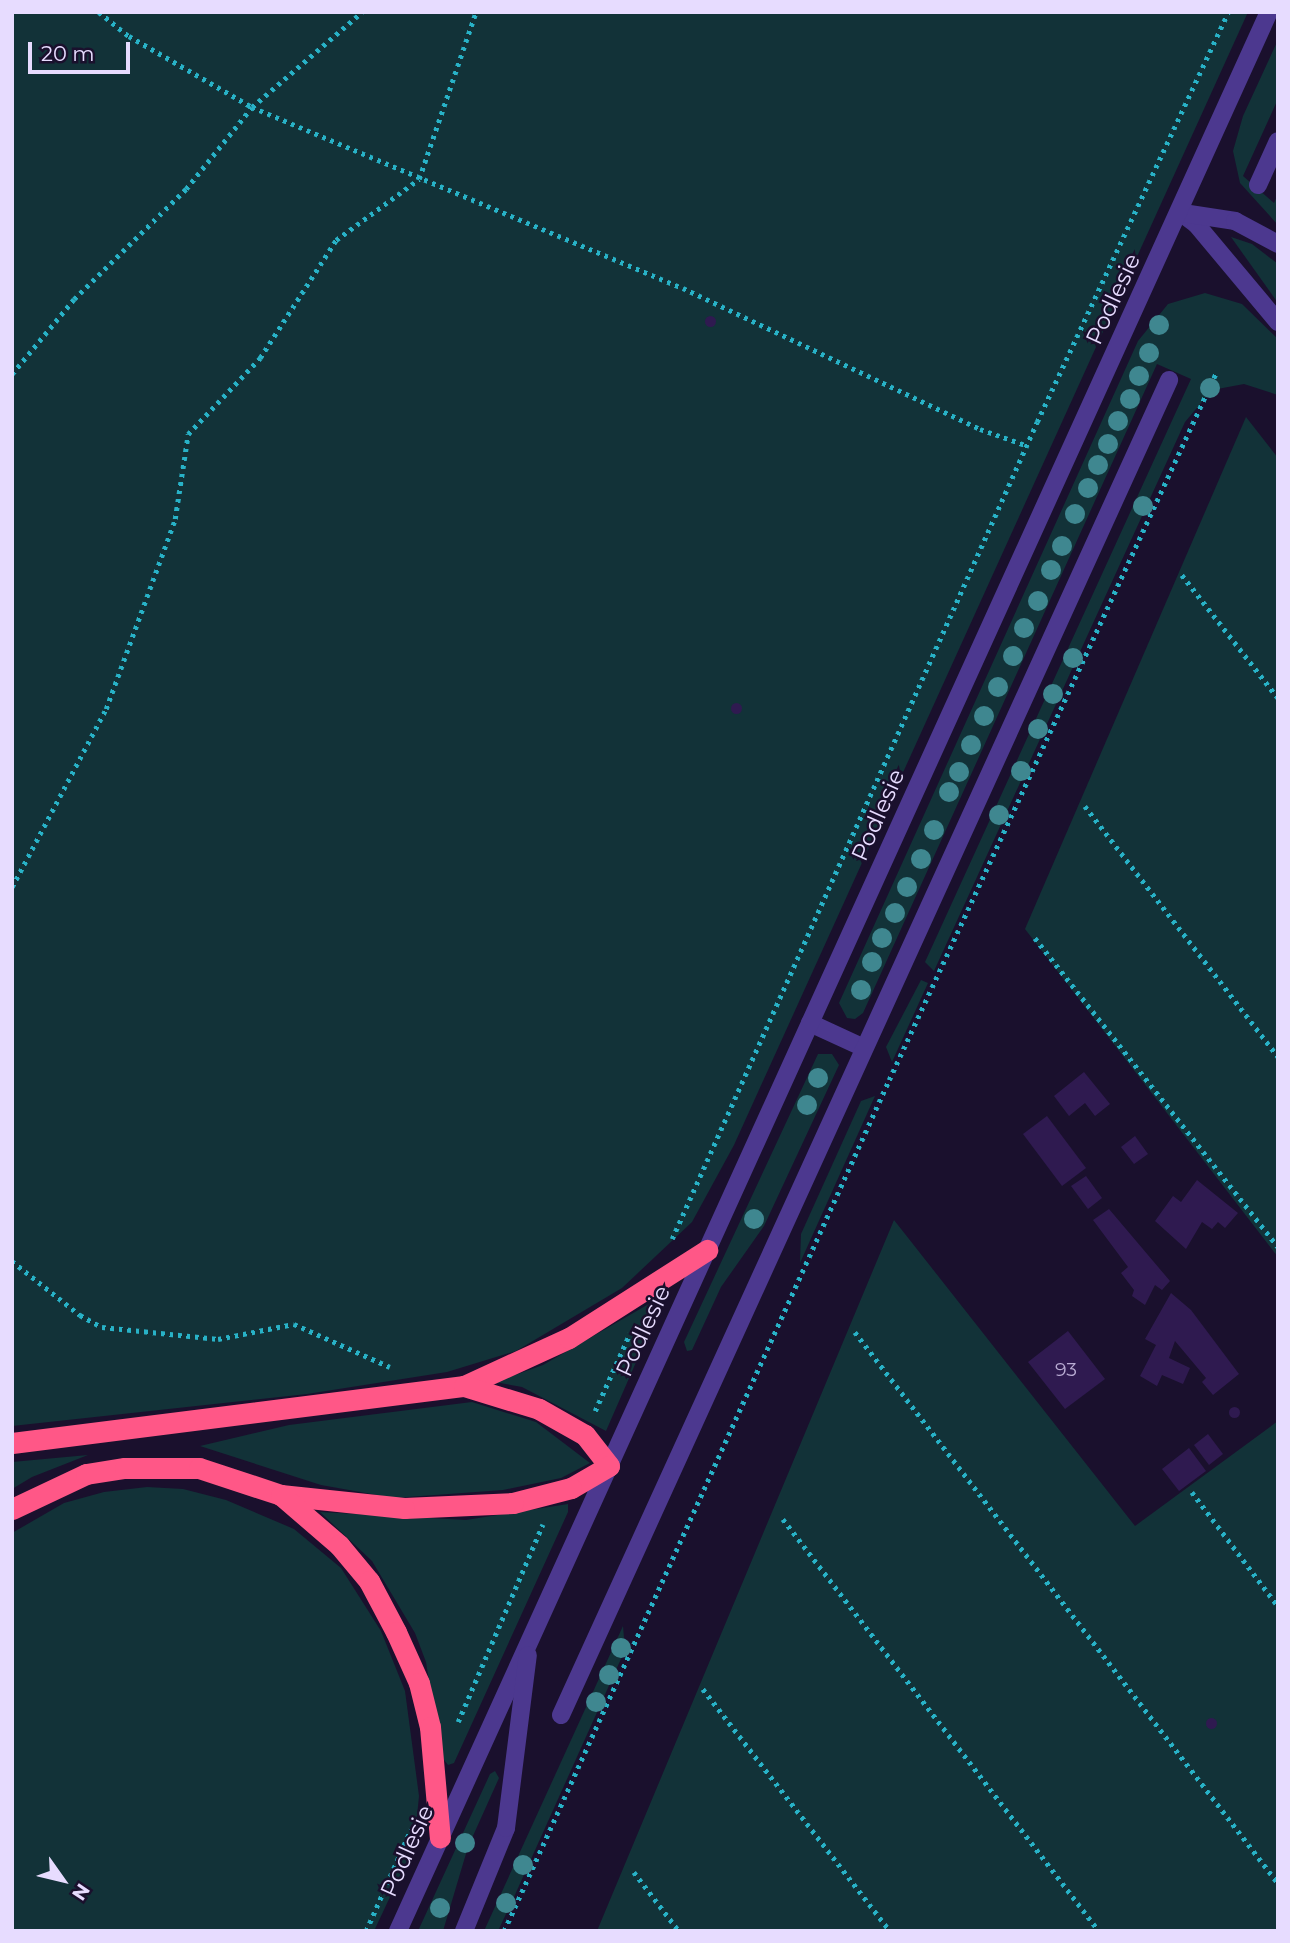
<!DOCTYPE html>
<html>
<head>
<meta charset="utf-8">
<style>
  body { margin:0 }
  #map { position:relative; width:1290px; height:1943px; overflow:hidden; background:#1a102d; font-family:Montserrat,sans-serif }
  div>[style] { position:absolute }
  .green>* { inset:0; background:#123238 }
  .building>* { inset:0; background:#2f1a50 }
  .round { border-radius:50% }
  .path>* { height:4.5px; margin-top:-2.25px; transform-origin:0; background:repeating-linear-gradient(90deg,#28b2c7 0 3.5px,transparent 0 8.5px) }
  .minor>* { height:18px; margin:-9px; padding:0 9px; transform-origin:9px; border-radius:9px; background:#4c388f }
  .highway>* { height:21px; margin:-10.5px; padding:0 10.5px; transform-origin:10.5px; border-radius:10.5px; background:#ff5787 }
  .trees>* { width:20px; height:20px; margin:-10px; border-radius:50%; background:#3f8790 }
  span { translate:-50% -50%; white-space:nowrap; text-align:center; line-height:1.15; -webkit-text-stroke:5px #1a102d; paint-order:stroke }
  .number-label { font-size:19px; color:#b9acd3 }
  .number-label span { -webkit-text-stroke-width:0 }
  .street-label { font-size:23px; color:#e7dcff }
  .frame { position:absolute; inset:0; border:14px solid #e7dcff; pointer-events:none }
  .north { position:absolute; left:28px; top:1845px; width:70px; height:70px; -webkit-text-stroke:5px #1a102d; paint-order:stroke; rotate:124deg; font-size:19px; font-weight:700; line-height:28px; text-align:center; color:#e7dcff }
  .north::after { content:''; display:block; margin:auto; width:24px; height:32px; background:#e7dcff; clip-path:polygon(50% 0,100% 100%,50% 72%,0 100%) }
  .scale { position:absolute; left:28px; top:42px; width:102px; height:32px; box-sizing:border-box; border:4px solid #e7dcff; border-top:0; padding-left:9px; font-size:21px; line-height:24px; white-space:nowrap; color:#e7dcff; -webkit-text-stroke:5px #1a102d; paint-order:stroke }
</style>
</head>
<body>
<div id="map">
  <div class="green">
    <i style="clip-path:polygon(12px 12px,1248px 12px,734px 1145px,692px 1222px,622px 1288px,516px 1351px,447px 1372px,307px 1394px,12px 1426px)"></i>
    <i style="clip-path:polygon(1278px 40px,1278px 99px,1243px 176px,1274px 203px,1278px 194px,1278px 225px,1240px 183px,1233px 151px,1243px 116px)"></i>
    <i style="clip-path:polygon(1231px 237px,1252px 244px,1278px 264px,1278px 303px)"></i>
    <i style="clip-path:polygon(1205px 293px,1242px 304px,1278px 339px,1278px 395px,1244px 384px,1212px 390px,1185px 422px,934px 971px,925px 962px,1191px 379px,1157px 364px,863px 1013px,855px 1019px,847px 1018px,839px 1003px,1138px 341px,1168px 304px)"></i>
    <i style="clip-path:polygon(1246px 417px,1278px 458px,1278px 1257px,1025px 929px)"></i>
    <i style="clip-path:polygon(921px 980px,928px 983px,892px 1062px,886px 1047px)"></i>
    <i style="clip-path:polygon(818px 1054px,832px 1054px,839px 1065px,764px 1226px,721px 1287px,692px 1350px,687px 1351px,684px 1342px)"></i>
    <i style="clip-path:polygon(875px 1096px,800px 1263px,801px 1234px,861px 1101px)"></i>
    <i style="clip-path:polygon(894px 1220px,1135px 1526px,1278px 1421px,1278px 1931px,597px 1931px)"></i>
    <i style="clip-path:polygon(654px 1301px,661px 1305px,606px 1431px,522px 1387px,495px 1382px,543px 1365px)"></i>
    <i style="clip-path:polygon(472px 1402px,536px 1422px,590px 1463px,561px 1478px,503px 1490px,394px 1498px,321px 1485px,200px 1446px,289px 1425px)"></i>
    <i style="clip-path:polygon(88px 1455px,32px 1477px,12px 1489px,12px 1462px)"></i>
    <i style="clip-path:polygon(147px 1487px,183px 1489px,226px 1500px,294px 1529px,341px 1568px,381px 1631px,405px 1691px,419px 1796px,414px 1846px,374px 1931px,12px 1931px,12px 1533px,64px 1503px,104px 1492px)"></i>
    <i style="clip-path:polygon(568px 1504px,568px 1512px,454px 1763px,448px 1765px,441px 1756px,426px 1662px,415px 1633px,372px 1561px,320px 1512px,466px 1520px)"></i>
    <i style="clip-path:polygon(623px 1626px,625px 1650px,514px 1897px,498px 1931px,484px 1931px)"></i>
    <i style="clip-path:polygon(495px 1771px,499px 1778px,468px 1847px,443px 1931px,418px 1931px,490px 1774px)"></i>
  </div>
  <div class="building">
    <i class="round" style="left:704.5px;top:315.5px;width:11px;height:11px"></i>
    <i class="round" style="left:730.5px;top:702.5px;width:11px;height:11px"></i>
    <i style="clip-path:polygon(1084px 1072px,1110px 1104px,1095px 1116px,1085px 1103px,1069px 1116px,1054px 1096px)"></i>
    <i style="clip-path:polygon(1047px 1116px,1086px 1168px,1062px 1186px,1023px 1134px)"></i>
    <i style="clip-path:polygon(1135px 1136px,1148px 1154px,1134px 1164px,1121px 1147px)"></i>
    <i style="clip-path:polygon(1086px 1176px,1102px 1198px,1088px 1209px,1071px 1186px)"></i>
    <i style="clip-path:polygon(1197px 1180px,1238px 1213px,1225px 1228px,1218px 1222px,1212px 1229px,1202px 1222px,1186px 1249px,1155px 1221px,1173px 1196px,1181px 1202px)"></i>
    <i style="clip-path:polygon(1109px 1209px,1170px 1281px,1162px 1290px,1155px 1285px,1145px 1305px,1132px 1296px,1134px 1290px,1121px 1273px,1128px 1267px,1093px 1220px)"></i>
    <i style="clip-path:polygon(1171px 1293px,1191px 1310px,1239px 1374px,1213px 1395px,1202px 1382px,1206px 1378px,1175px 1341px,1169px 1358px,1190px 1368px,1183px 1384px,1162px 1375px,1157px 1386px,1140px 1376px,1156px 1345px,1145px 1339px)"></i>
    <i style="clip-path:polygon(1068px 1331px,1105px 1379px,1065px 1409px,1028px 1362px)"></i>
    <i class="round" style="left:1228.5px;top:1406.5px;width:11px;height:11px"></i>
    <i style="clip-path:polygon(1208px 1434px,1223px 1454px,1209px 1465px,1194px 1445px)"></i>
    <i style="clip-path:polygon(1189px 1448px,1206px 1471px,1179px 1491px,1162px 1469px)"></i>
    <i class="round" style="left:1205.5px;top:1717.5px;width:11px;height:11px"></i>
  </div>
  <div class="path">
    <i style="left:99px;top:12px;width:38px;rotate:39deg"></i>
    <i style="left:129px;top:36px;width:142px;rotate:30deg"></i>
    <i style="left:252px;top:107px;width:467px;rotate:22.8deg"></i>
    <i style="left:683px;top:288px;width:329px;rotate:25.4deg"></i>
    <i style="left:980px;top:429px;width:51px;rotate:19.5deg"></i>
    <i style="left:12px;top:374px;width:97px;rotate:-50.4deg"></i>
    <i style="left:74px;top:299px;width:157px;rotate:-44.5deg"></i>
    <i style="left:186px;top:189px;width:105px;rotate:-51.2deg"></i>
    <i style="left:252px;top:107px;width:145px;rotate:-40.8deg"></i>
    <i style="left:1182px;top:575px;width:156px;rotate:52deg"></i>
    <i style="left:1085px;top:806px;width:317px;rotate:52.4deg"></i>
    <i style="left:12px;top:887px;width:201px;rotate:-62.2deg"></i>
    <i style="left:106px;top:709px;width:202px;rotate:-70deg"></i>
    <i style="left:175px;top:519px;width:86px;rotate:-81.3deg"></i>
    <i style="left:188px;top:434px;width:105px;rotate:-46.5deg"></i>
    <i style="left:260px;top:358px;width:140px;rotate:-57.2deg"></i>
    <i style="left:336px;top:240px;width:103px;rotate:-36.3deg"></i>
    <i style="left:419px;top:179px;width:176px;rotate:-71.2deg"></i>
    <i style="left:1035px;top:938px;width:393px;rotate:51.8deg"></i>
    <i style="left:672px;top:1239px;width:895px;rotate:-65.93deg"></i>
    <i style="left:1037px;top:422px;width:452px;rotate:-65deg"></i>
    <i style="left:12px;top:1261px;width:87px;rotate:38.5deg"></i>
    <i style="left:80px;top:1315px;width:25px;rotate:29deg"></i>
    <i style="left:102px;top:1327px;width:117px;rotate:5.9deg"></i>
    <i style="left:218px;top:1339px;width:77px;rotate:-11.2deg"></i>
    <i style="left:294px;top:1324px;width:105px;rotate:24.1deg"></i>
    <i style="left:855px;top:1332px;width:695px;rotate:52.49deg"></i>
    <i style="left:595px;top:1411px;width:85px;rotate:-65.8deg"></i>
    <i style="left:1192px;top:1492px;width:143px;rotate:53deg"></i>
    <i style="left:783px;top:1519px;width:519px;rotate:52.51deg"></i>
    <i style="left:703px;top:1689px;width:306px;rotate:52.3deg"></i>
    <i style="left:458px;top:1722px;width:215px;rotate:-66.8deg"></i>
    <i style="left:634px;top:1872px;width:74px;rotate:52.7deg"></i>
    <i style="left:366px;top:1931px;width:111px;rotate:-66.2deg"></i>
    <i style="left:504px;top:1931px;width:934px;rotate:-65.66deg"></i>
    <i style="left:889px;top:1080px;width:779px;rotate:-65.18deg"></i>
  </div>
  <div class="minor">
    <i style="left:1258px;top:185px;width:48px;rotate:-65.6deg"></i>
    <i style="left:1180px;top:212px;width:20px;rotate:37deg"></i>
    <i style="left:1196px;top:224px;width:128px;rotate:50.1deg"></i>
    <i style="left:1183px;top:213px;width:53px;rotate:8.7deg"></i>
    <i style="left:1235px;top:221px;width:49px;rotate:28.1deg"></i>
    <i style="left:810px;top:1023px;width:57px;rotate:24.8deg"></i>
    <i style="left:561px;top:1715px;width:1467px;rotate:-65.51deg"></i>
    <i style="left:398px;top:1931px;width:2107px;rotate:-65.59deg"></i>
    <i style="left:464px;top:1931px;width:111px;rotate:-67.8deg"></i>
    <i style="left:506px;top:1828px;width:174px;rotate:-82.8deg"></i>
  </div>
  <div class="highway">
    <i style="left:464px;top:1386px;width:115px;rotate:-24.6deg"></i>
    <i style="left:569px;top:1338px;width:164px;rotate:-32.5deg"></i>
    <i style="left:12px;top:1443px;width:456px;rotate:-7.2deg"></i>
    <i style="left:464px;top:1386px;width:78px;rotate:17deg"></i>
    <i style="left:539px;top:1409px;width:53px;rotate:29.5deg"></i>
    <i style="left:585px;top:1435px;width:39px;rotate:52deg"></i>
    <i style="left:609px;top:1466px;width:44px;rotate:149.9deg"></i>
    <i style="left:571px;top:1488px;width:60px;rotate:165.5deg"></i>
    <i style="left:513px;top:1503px;width:109px;rotate:177.4deg"></i>
    <i style="left:404px;top:1508px;width:124px;rotate:-174deg"></i>
    <i style="left:12px;top:1509px;width:82px;rotate:-25.3deg"></i>
    <i style="left:86px;top:1474px;width:39px;rotate:-9deg"></i>
    <i style="left:125px;top:1468px;width:74px"></i>
    <i style="left:199px;top:1468px;width:86px;rotate:18.2deg"></i>
    <i style="left:281px;top:1495px;width:77px;rotate:40.8deg"></i>
    <i style="left:339px;top:1545px;width:47px;rotate:50.2deg"></i>
    <i style="left:369px;top:1581px;width:58px;rotate:62.1deg"></i>
    <i style="left:396px;top:1632px;width:56px;rotate:65.7deg"></i>
    <i style="left:419px;top:1683px;width:45px;rotate:76deg"></i>
    <i style="left:430px;top:1727px;width:111px;rotate:84.9deg"></i>
  </div>
  <div class="trees">
    <i style="left:1159px;top:325px"></i>
    <i style="left:1149px;top:353px"></i>
    <i style="left:1139px;top:376px"></i>
    <i style="left:1210px;top:388px"></i>
    <i style="left:1130px;top:399px"></i>
    <i style="left:1118px;top:421px"></i>
    <i style="left:1108px;top:444px"></i>
    <i style="left:1098px;top:465px"></i>
    <i style="left:1088px;top:488px"></i>
    <i style="left:1143px;top:506px"></i>
    <i style="left:1075px;top:514px"></i>
    <i style="left:1062px;top:546px"></i>
    <i style="left:1051px;top:570px"></i>
    <i style="left:1038px;top:601px"></i>
    <i style="left:1024px;top:628px"></i>
    <i style="left:1013px;top:656px"></i>
    <i style="left:1073px;top:658px"></i>
    <i style="left:998px;top:687px"></i>
    <i style="left:1053px;top:694px"></i>
    <i style="left:984px;top:716px"></i>
    <i style="left:1038px;top:729px"></i>
    <i style="left:971px;top:745px"></i>
    <i style="left:1021px;top:771px"></i>
    <i style="left:959px;top:772px"></i>
    <i style="left:949px;top:792px"></i>
    <i style="left:999px;top:815px"></i>
    <i style="left:934px;top:830px"></i>
    <i style="left:921px;top:859px"></i>
    <i style="left:907px;top:887px"></i>
    <i style="left:895px;top:913px"></i>
    <i style="left:882px;top:938px"></i>
    <i style="left:872px;top:962px"></i>
    <i style="left:861px;top:990px"></i>
    <i style="left:818px;top:1078px"></i>
    <i style="left:807px;top:1105px"></i>
    <i style="left:754px;top:1219px"></i>
    <i style="left:621px;top:1648px"></i>
    <i style="left:609px;top:1675px"></i>
    <i style="left:596px;top:1702px"></i>
    <i style="left:465px;top:1843px"></i>
    <i style="left:523px;top:1865px"></i>
    <i style="left:506px;top:1903px"></i>
    <i style="left:440px;top:1908px"></i>
  </div>
  <div class="number-label">
    <span style="left:1066px;top:1370px">93</span>
  </div>
  <div class="street-label">
    <span style="left:1113px;top:299px;rotate:-65deg">Podlesie</span>
    <span style="left:878px;top:815px;rotate:-66deg">Podlesie</span>
    <span style="left:643px;top:1331px;rotate:-65deg">Podlesie</span>
    <span style="left:407px;top:1851px;rotate:-66deg">Podlesie</span>
  </div>
  <div class="frame"></div>
  <div class="north">N</div>
  <div class="scale">20 m</div>
</div>
</body>
</html>
